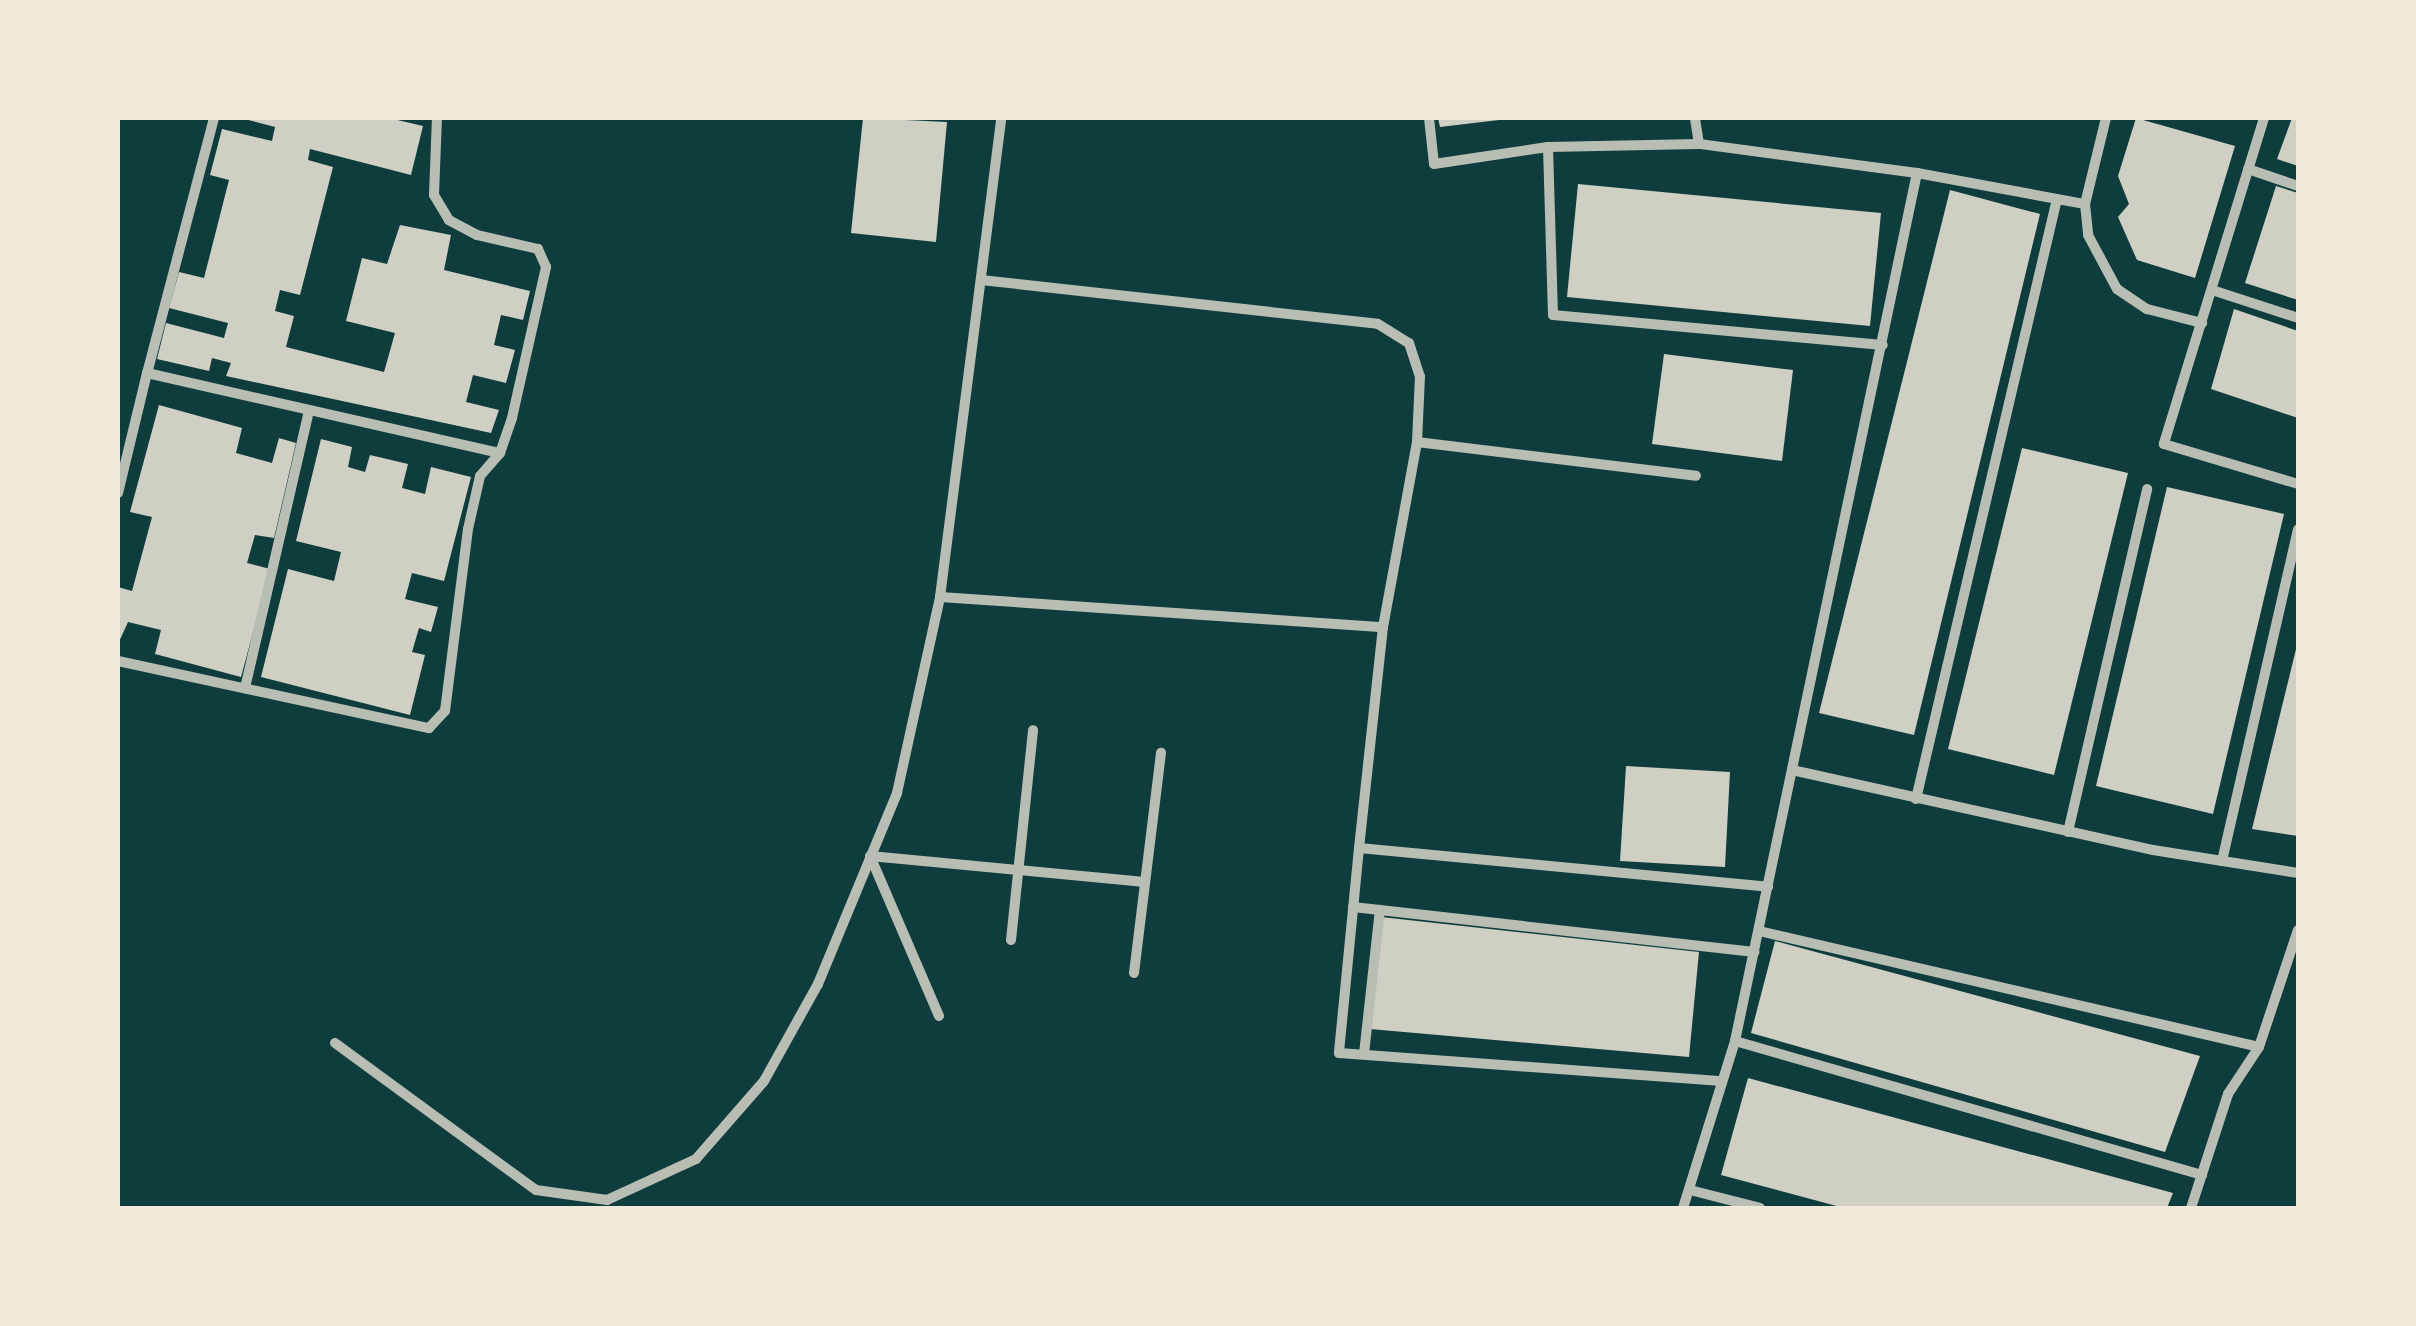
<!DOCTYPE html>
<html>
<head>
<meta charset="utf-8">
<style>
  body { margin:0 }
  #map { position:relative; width:2416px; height:1326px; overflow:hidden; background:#0f3d3e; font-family:Ubuntu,sans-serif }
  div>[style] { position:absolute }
  .building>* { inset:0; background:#cfcfc3 }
  .minor>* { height:10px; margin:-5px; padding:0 5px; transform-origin:5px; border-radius:5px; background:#b8beb3 }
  span { translate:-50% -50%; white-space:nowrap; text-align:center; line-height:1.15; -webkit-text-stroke:8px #f1e9da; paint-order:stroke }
  .frame { position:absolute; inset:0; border:120px solid #f1e9da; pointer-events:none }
</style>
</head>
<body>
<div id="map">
  <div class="building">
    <i style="clip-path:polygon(241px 118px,389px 118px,423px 126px,411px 175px,310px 149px,308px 160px,333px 167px,300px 295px,280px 290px,275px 311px,294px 316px,286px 347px,384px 372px,395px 333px,346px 321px,362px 258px,387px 264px,400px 225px,451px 235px,444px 270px,530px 291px,523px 320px,501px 315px,494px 345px,515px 350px,506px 383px,473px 375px,466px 402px,499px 410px,491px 433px,226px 376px,231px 363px,212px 358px,209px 371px,157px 359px,166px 323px,224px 338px,228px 323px,169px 308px,179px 272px,204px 278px,229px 180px,210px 175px,222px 129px,272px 141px,275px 127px)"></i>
    <i style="clip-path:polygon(863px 118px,947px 122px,936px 242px,851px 233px)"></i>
    <i style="clip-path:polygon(1438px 118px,1499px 118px,1499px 120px,1440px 127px)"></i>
    <i style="clip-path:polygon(2136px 118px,2235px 146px,2195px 278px,2137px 260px,2118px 217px,2129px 204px,2118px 176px)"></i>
    <i style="clip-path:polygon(2292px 118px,2298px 118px,2298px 166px,2277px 159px)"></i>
    <i style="clip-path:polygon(1578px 184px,1881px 213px,1870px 326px,1567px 297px)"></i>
    <i style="clip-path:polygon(2276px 186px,2298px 193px,2298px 300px,2245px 283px)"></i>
    <i style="clip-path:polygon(1950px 190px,2040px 214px,1914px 735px,1819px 713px)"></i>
    <i style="clip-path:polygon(2234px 309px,2298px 331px,2298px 418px,2211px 389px)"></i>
    <i style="clip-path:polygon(1664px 354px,1793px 370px,1782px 461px,1652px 444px)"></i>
    <i style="clip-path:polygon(159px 405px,242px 428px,236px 453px,272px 463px,279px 438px,296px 443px,274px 538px,255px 535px,247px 563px,270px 569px,241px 677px,155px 654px,161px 630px,128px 622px,118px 644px,118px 587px,132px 591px,152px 517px,130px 512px)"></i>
    <i style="clip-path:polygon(321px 439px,352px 447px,348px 467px,365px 472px,370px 455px,408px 464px,402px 488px,425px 494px,431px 467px,471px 477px,444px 581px,412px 573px,405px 599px,438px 607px,431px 632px,419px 628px,412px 652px,425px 655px,410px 715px,261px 677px,288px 569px,334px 581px,341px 552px,296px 541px)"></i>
    <i style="clip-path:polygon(2022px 448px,2128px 473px,2054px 775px,1948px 749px)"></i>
    <i style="clip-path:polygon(2167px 487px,2284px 514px,2213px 814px,2096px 786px)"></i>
    <i style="clip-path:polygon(2297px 645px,2298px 645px,2298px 836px,2252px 829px)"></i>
    <i style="clip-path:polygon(1626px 766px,1730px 772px,1725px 867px,1620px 861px)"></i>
    <i style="clip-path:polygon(1381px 917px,1699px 952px,1689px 1057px,1370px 1029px)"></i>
    <i style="clip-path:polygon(1775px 941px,2200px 1056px,2165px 1152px,1751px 1033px)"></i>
    <i style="clip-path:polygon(1748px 1078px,2173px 1193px,2167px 1208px,1844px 1208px,1721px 1175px)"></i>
  </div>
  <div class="minor">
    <i style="left:214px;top:118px;width:264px;rotate:104.7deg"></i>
    <i style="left:147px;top:373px;width:362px;rotate:12.8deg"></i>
    <i style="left:1429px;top:118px;width:46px;rotate:83.8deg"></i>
    <i style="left:1434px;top:164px;width:115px;rotate:-8.5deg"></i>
    <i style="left:1548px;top:147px;width:151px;rotate:-1.1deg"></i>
    <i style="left:2264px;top:118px;width:341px;rotate:107.1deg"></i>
    <i style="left:2164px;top:444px;width:140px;rotate:16.6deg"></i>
    <i style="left:1548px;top:147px;width:168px;rotate:88.3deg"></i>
    <i style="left:1553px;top:315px;width:331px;rotate:5.2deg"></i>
    <i style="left:2248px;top:169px;width:53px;rotate:18.8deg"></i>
    <i style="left:1917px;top:173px;width:171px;rotate:10.5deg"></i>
    <i style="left:2085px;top:204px;width:89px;rotate:-76.3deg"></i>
    <i style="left:2085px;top:204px;width:31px;rotate:84deg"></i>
    <i style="left:2088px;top:235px;width:61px;rotate:61.8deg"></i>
    <i style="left:2117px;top:289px;width:36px;rotate:34deg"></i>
    <i style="left:2147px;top:309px;width:57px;rotate:14.3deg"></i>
    <i style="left:981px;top:280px;width:399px;rotate:6.3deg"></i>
    <i style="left:1378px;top:324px;width:36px;rotate:32deg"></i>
    <i style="left:1409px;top:343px;width:35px;rotate:72deg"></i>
    <i style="left:1420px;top:376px;width:66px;rotate:92.6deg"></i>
    <i style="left:1417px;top:442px;width:188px;rotate:100.4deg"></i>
    <i style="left:1383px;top:627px;width:222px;rotate:96.2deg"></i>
    <i style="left:1359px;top:848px;width:411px;rotate:5.4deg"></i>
    <i style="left:2212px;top:290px;width:90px;rotate:18deg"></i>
    <i style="left:1417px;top:442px;width:281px;rotate:6.9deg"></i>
    <i style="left:118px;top:493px;width:123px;rotate:-76.4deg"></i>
    <i style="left:940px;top:597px;width:444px;rotate:3.9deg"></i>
    <i style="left:118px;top:661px;width:318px;rotate:12.2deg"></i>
    <i style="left:429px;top:728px;width:23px;rotate:-47deg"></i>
    <i style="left:445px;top:711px;width:183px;rotate:-82.8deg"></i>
    <i style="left:468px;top:529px;width:54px;rotate:-77.2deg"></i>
    <i style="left:480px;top:476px;width:30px;rotate:-49deg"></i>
    <i style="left:500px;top:453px;width:37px;rotate:-71deg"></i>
    <i style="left:512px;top:418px;width:155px;rotate:-77.3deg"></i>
    <i style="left:546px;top:267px;width:20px;rotate:-114deg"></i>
    <i style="left:538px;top:249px;width:63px;rotate:-167.1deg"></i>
    <i style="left:477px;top:235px;width:32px;rotate:-152deg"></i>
    <i style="left:449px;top:220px;width:29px;rotate:-121deg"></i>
    <i style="left:434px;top:195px;width:77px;rotate:-87.8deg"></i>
    <i style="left:245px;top:688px;width:285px;rotate:-77deg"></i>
    <i style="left:1792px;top:770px;width:370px;rotate:12.5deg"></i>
    <i style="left:2153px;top:850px;width:147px;rotate:9deg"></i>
    <i style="left:1916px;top:799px;width:616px;rotate:-76.78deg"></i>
    <i style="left:2068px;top:832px;width:352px;rotate:-77deg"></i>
    <i style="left:1359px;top:848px;width:206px;rotate:95.6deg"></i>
    <i style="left:1339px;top:1053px;width:384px;rotate:4.2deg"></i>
    <i style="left:2222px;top:861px;width:340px;rotate:-77.1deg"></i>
    <i style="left:1353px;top:907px;width:404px;rotate:6.4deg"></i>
    <i style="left:1759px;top:931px;width:513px;rotate:13.06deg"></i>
    <i style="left:1011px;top:940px;width:211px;rotate:-84deg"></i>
    <i style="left:1134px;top:973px;width:222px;rotate:-83deg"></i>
    <i style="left:939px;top:1016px;width:174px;rotate:-113.3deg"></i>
    <i style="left:870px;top:856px;width:276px;rotate:5.4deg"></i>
    <i style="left:1735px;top:1041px;width:486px;rotate:16deg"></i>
    <i style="left:335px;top:1043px;width:249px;rotate:36.2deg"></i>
    <i style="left:536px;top:1190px;width:72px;rotate:8deg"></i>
    <i style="left:607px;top:1200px;width:98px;rotate:-24.7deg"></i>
    <i style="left:696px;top:1159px;width:103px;rotate:-48.9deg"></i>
    <i style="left:764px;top:1081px;width:111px;rotate:-60.9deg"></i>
    <i style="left:818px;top:984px;width:207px;rotate:-67.5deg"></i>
    <i style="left:897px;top:793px;width:201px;rotate:-77.6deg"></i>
    <i style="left:940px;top:597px;width:483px;rotate:-82.7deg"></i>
    <i style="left:1364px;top:1054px;width:145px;rotate:-83.7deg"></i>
    <i style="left:1690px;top:1190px;width:72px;rotate:14.4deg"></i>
    <i style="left:1683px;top:1208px;width:175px;rotate:-72.7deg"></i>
    <i style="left:1735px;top:1041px;width:887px;rotate:-78.16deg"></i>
    <i style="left:1917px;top:173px;width:220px;rotate:-172.4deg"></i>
    <i style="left:1699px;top:144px;width:26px;rotate:-99deg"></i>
    <i style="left:2191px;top:1208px;width:120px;rotate:-72deg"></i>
    <i style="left:2228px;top:1094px;width:56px;rotate:-56.6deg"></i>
    <i style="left:2259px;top:1047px;width:123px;rotate:-71.6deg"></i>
  </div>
  <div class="frame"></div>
</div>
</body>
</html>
